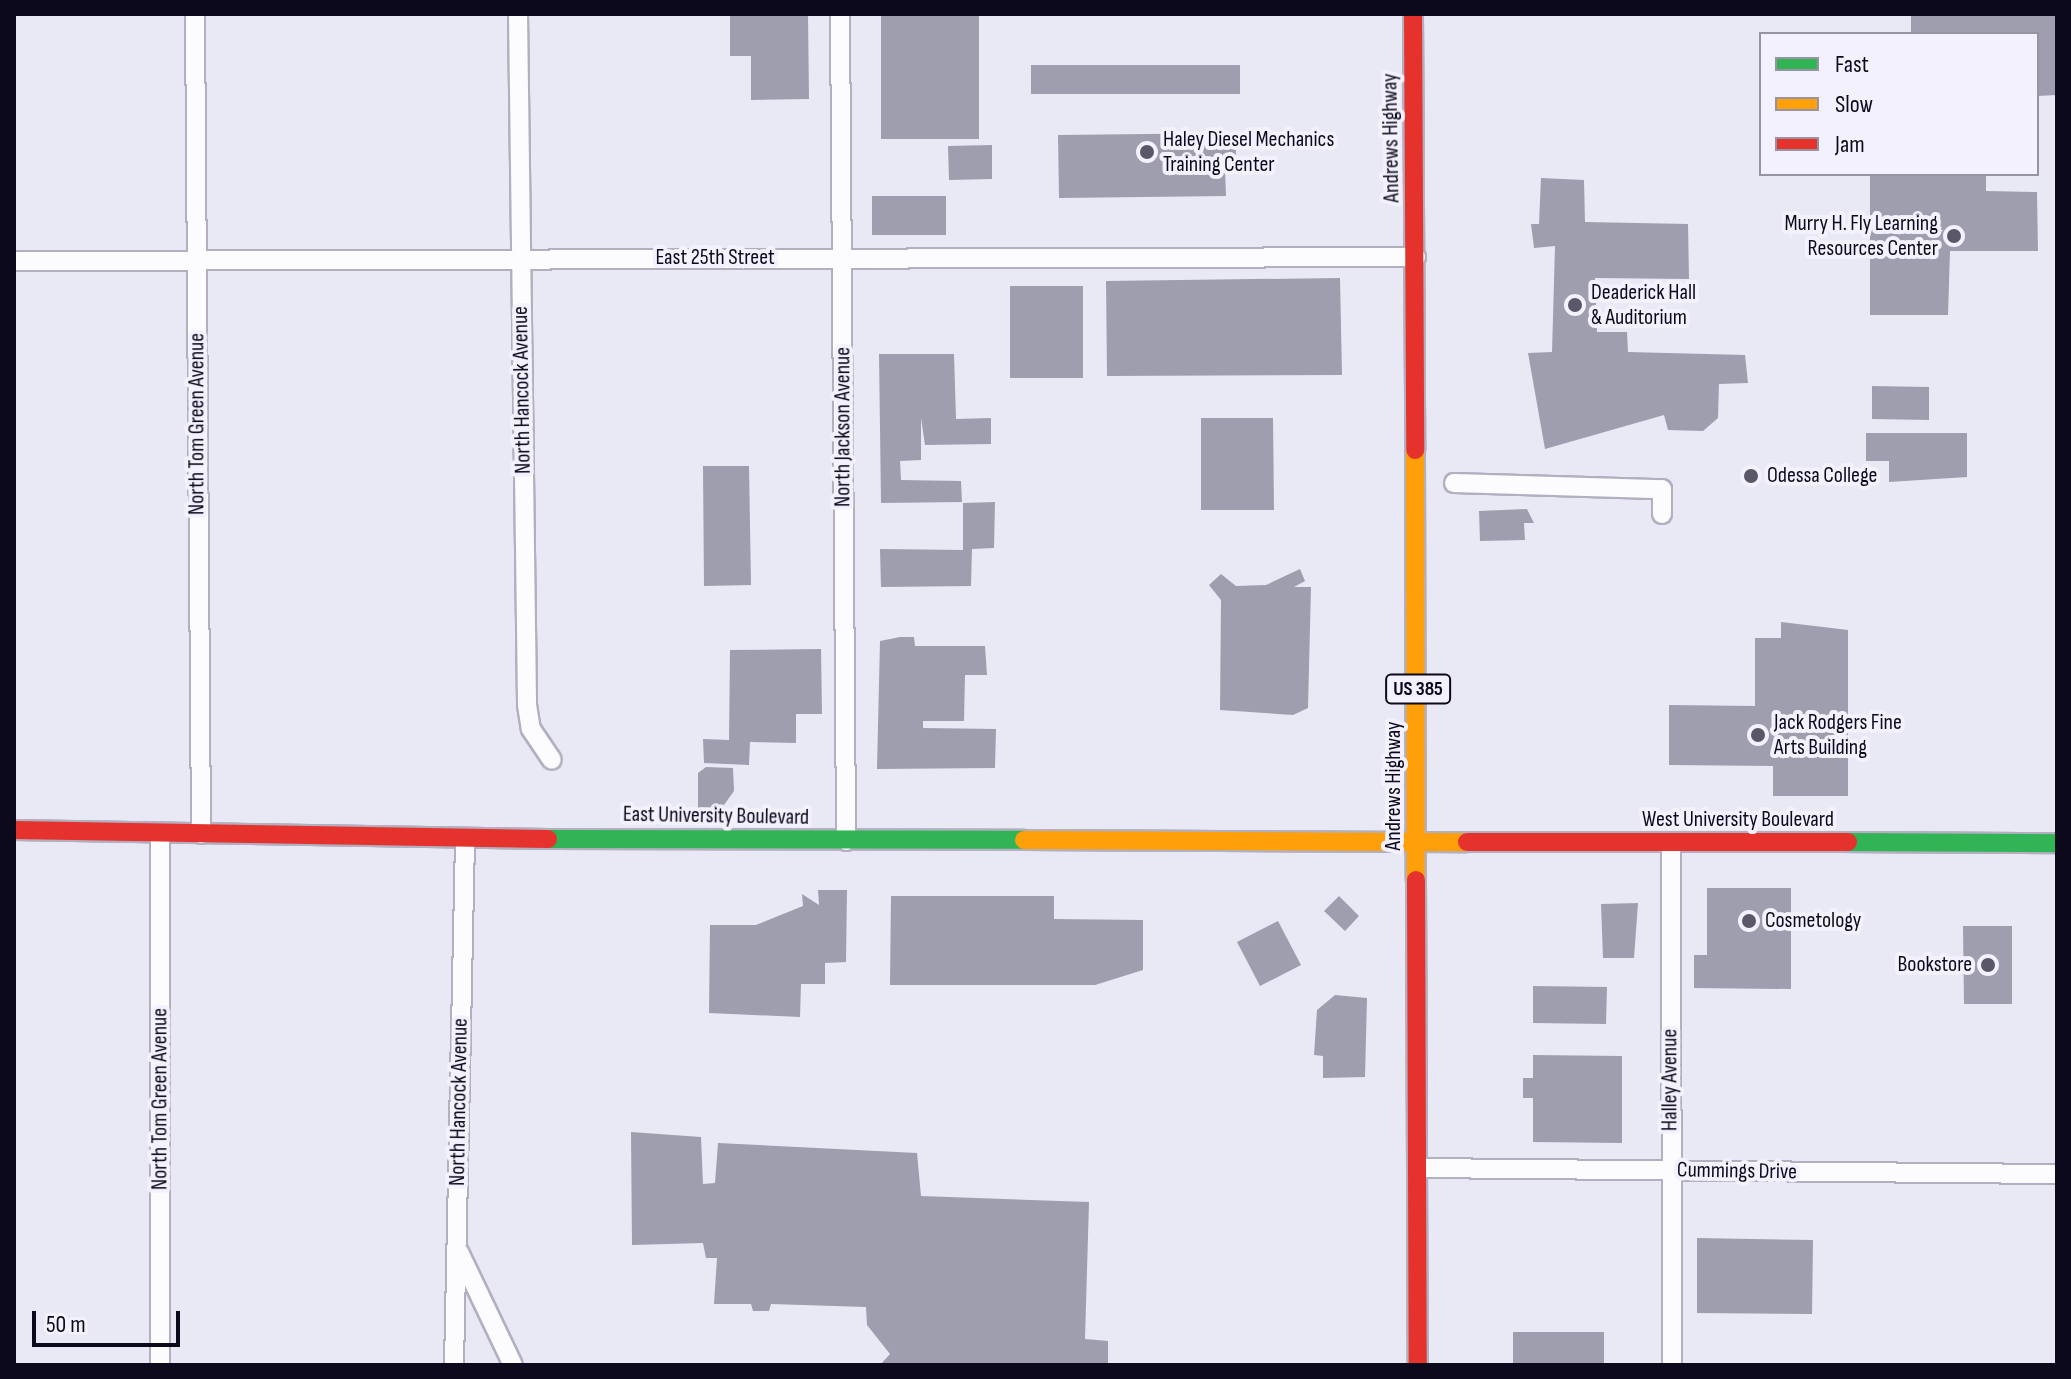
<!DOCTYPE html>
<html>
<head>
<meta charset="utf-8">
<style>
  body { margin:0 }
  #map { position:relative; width:2071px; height:1379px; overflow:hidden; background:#e9e8f5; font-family:"Sofia Sans Condensed",sans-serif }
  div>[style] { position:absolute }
  .building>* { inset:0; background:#9f9eae }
  .roads { filter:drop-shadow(2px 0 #b2b0c0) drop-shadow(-2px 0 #b2b0c0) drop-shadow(0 2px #b2b0c0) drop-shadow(0 -2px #b2b0c0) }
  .street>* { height:18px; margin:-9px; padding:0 9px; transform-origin:9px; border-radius:9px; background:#fcfcfe }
  .fast>* { height:18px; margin:-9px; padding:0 9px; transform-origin:9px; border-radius:9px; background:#30b455 }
  .slow>* { height:18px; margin:-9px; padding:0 9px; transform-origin:9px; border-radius:9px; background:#ff9f0a }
  .jam>* { height:18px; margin:-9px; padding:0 9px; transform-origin:9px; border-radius:9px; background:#e5322d }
  .dots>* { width:22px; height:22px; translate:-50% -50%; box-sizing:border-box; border:4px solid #f2f1fd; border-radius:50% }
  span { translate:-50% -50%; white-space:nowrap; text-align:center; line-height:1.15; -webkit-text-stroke:8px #f2f1fd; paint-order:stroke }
  .shield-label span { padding:2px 6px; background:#f2f1fd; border:2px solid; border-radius:6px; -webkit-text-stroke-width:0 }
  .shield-label { font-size:20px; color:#0c091c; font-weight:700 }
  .street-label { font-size:22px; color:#0c091c }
  .poi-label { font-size:22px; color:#0c091c }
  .left { translate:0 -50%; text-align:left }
  .right { translate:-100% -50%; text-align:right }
  .frame { position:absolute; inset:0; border:16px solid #0c091c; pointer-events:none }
  .legend { position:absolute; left:1759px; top:32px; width:280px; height:144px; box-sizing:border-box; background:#f2f1fd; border:2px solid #9694a3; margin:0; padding:10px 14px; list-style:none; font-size:24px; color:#0c091c }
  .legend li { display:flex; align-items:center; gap:16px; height:40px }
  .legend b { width:40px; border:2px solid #9694a3 }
  .scale { position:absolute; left:32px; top:1311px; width:148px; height:36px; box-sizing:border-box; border:4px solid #0c091c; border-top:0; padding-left:10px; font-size:24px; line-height:28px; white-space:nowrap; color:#0c091c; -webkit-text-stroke:6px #f2f1fd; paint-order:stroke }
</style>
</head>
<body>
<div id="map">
  <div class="building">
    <i style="clip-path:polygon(730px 14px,808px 14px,809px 99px,751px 100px,751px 56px,730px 56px)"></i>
    <i style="clip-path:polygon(881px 14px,979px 14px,979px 139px,881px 139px)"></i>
    <i style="clip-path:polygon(1911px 14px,2057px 14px,2057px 95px,2037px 96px,2037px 34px,1911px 34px)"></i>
    <i style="clip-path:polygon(1031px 65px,1240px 65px,1240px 94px,1031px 94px)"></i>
    <i style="clip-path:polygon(1236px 133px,1236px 170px,1225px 170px,1226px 196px,1059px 198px,1058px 135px)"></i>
    <i style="clip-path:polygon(992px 145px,992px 179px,949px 180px,948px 146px)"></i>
    <i style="clip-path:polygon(1870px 174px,1986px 174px,1986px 191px,2037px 192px,2038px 251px,1950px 251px,1948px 315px,1870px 315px)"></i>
    <i style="clip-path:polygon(1541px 178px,1584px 180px,1585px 222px,1688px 224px,1689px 279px,1595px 278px,1597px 332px,1627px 332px,1628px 352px,1745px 355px,1748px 383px,1719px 384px,1718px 418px,1703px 431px,1668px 430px,1664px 415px,1545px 449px,1528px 353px,1552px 352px,1555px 246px,1534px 248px,1531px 224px,1539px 224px)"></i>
    <i style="clip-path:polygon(872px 196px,946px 196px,946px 235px,872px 235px)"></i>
    <i style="clip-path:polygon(1340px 278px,1342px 375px,1107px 376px,1106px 281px)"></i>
    <i style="clip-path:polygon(1010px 286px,1083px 286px,1083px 378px,1010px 378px)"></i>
    <i style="clip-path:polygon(879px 354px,954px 354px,956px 419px,991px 418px,991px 444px,925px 445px,921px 418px,921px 460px,900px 461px,901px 480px,961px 481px,962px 502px,881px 503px)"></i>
    <i style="clip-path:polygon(1872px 386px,1929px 387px,1929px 420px,1872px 419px)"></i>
    <i style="clip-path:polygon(1201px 418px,1273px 418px,1274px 510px,1201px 510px)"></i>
    <i style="clip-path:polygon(1866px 433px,1967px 433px,1967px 477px,1889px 482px,1889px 461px,1866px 461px)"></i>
    <i style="clip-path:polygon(703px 466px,749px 466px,751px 585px,704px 586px)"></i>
    <i style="clip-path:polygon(995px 502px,994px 548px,972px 549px,971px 586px,881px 587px,880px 549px,963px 550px,963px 503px)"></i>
    <i style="clip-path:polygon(1527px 509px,1534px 523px,1524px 523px,1525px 540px,1480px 541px,1479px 511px)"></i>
    <i style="clip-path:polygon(1300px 569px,1305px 581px,1294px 587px,1311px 587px,1308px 708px,1293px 715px,1220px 710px,1221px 600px,1209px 585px,1221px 574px,1236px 586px,1266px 585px)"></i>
    <i style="clip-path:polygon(1781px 622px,1848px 630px,1848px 796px,1773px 796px,1773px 766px,1669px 765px,1669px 705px,1755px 706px,1755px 638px,1781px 638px)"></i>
    <i style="clip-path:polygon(900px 637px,914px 637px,915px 646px,985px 646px,987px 675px,965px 675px,964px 721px,923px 721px,923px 728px,996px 729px,995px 768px,877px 769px,880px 641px)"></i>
    <i style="clip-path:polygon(821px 649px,822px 714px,796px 714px,796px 743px,750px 742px,749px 765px,704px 763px,703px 739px,729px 740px,730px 650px)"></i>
    <i style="clip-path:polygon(706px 767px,733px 768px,734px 791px,721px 809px,698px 810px,698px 773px)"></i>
    <i style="clip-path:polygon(1707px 888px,1791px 888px,1791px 989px,1694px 988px,1694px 955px,1707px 955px)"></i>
    <i style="clip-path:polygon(818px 890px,847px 890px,846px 962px,825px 963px,825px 984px,801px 984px,800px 1017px,709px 1013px,710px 925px,756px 925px,803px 906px,802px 894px,819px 905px)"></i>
    <i style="clip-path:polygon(891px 896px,1054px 896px,1054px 919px,1143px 920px,1143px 970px,1095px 985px,890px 985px)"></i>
    <i style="clip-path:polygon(1339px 896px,1359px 916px,1345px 931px,1324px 911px)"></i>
    <i style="clip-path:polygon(1638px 903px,1634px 958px,1603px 958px,1601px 904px)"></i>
    <i style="clip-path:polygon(1278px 921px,1301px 965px,1260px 986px,1237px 942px)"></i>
    <i style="clip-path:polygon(1963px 926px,2012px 926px,2012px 1004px,1964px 1004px)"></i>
    <i style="clip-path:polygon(1533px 986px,1607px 987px,1606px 1024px,1533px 1023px)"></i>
    <i style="clip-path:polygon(1335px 995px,1367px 998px,1365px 1077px,1323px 1078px,1323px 1056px,1314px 1055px,1317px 1010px)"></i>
    <i style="clip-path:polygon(1533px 1055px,1622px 1056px,1622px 1143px,1533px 1142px,1533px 1098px,1523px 1098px,1523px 1078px,1533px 1078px)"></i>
    <i style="clip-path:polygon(631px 1132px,701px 1137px,703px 1184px,715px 1183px,718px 1143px,917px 1153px,921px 1196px,1089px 1202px,1085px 1339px,1108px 1341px,1108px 1365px,880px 1365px,890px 1354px,867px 1325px,866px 1307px,771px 1304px,769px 1311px,753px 1311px,751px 1304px,714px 1304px,717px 1258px,706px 1258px,703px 1243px,632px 1245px)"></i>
    <i style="clip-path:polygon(1697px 1238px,1813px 1240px,1812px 1314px,1697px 1313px)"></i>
    <i style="clip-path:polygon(1513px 1332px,1604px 1332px,1604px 1365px,1513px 1365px)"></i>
  </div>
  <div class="roads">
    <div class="street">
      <i style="left:195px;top:14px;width:820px;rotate:89.58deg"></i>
      <i style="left:518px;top:14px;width:691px;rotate:89.25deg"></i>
      <i style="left:527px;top:705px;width:24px;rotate:81deg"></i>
      <i style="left:531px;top:729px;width:37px;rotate:56deg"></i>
      <i style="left:840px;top:14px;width:827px;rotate:89.58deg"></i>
      <i style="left:14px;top:261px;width:1402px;rotate:-0.16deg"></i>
      <i style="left:1454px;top:483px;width:208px;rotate:1.7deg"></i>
      <i style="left:1662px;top:489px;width:25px;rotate:90deg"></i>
      <i style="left:160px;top:834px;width:531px;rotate:90deg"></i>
      <i style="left:1671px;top:843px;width:522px;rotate:89.89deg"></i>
      <i style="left:1417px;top:1168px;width:640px;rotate:0.54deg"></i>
      <i style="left:459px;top:1252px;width:125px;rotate:64.5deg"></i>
      <i style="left:454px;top:1365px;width:526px;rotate:-88.8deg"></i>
    </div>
    <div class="fast">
      <i style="left:548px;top:839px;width:476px;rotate:0.1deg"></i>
      <i style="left:1848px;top:842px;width:209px;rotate:0.3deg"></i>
    </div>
    <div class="slow">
      <i style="left:1415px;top:450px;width:430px;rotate:89.9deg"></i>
      <i style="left:1024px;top:840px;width:443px;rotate:0.3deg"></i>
    </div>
    <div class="jam">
      <i style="left:1413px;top:14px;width:436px;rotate:89.7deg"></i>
      <i style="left:14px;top:830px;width:534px;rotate:0.97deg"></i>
      <i style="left:1467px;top:842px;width:381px"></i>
      <i style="left:1416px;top:880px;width:485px;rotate:89.8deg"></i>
    </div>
  </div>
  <div class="dots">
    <i style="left:1147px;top:152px;background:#595768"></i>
    <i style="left:1954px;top:236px;background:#595768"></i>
    <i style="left:1575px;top:305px;background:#595768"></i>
    <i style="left:1751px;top:476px;background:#595768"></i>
    <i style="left:1758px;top:735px;background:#595768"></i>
    <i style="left:1749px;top:921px;background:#595768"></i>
    <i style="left:1988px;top:965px;background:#595768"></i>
  </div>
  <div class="shield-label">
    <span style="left:1418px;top:689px">US 385</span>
  </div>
  <div class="street-label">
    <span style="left:1391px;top:138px;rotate:-91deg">Andrews Highway</span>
    <span style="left:715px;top:258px">East 25th Street</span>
    <span style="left:522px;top:390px;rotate:-91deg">North Hancock Avenue</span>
    <span style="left:197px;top:424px;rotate:-90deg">North Tom Green Avenue</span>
    <span style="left:843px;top:427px;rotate:-90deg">North Jackson Avenue</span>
    <span style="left:1394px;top:786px;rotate:-90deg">Andrews Highway</span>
    <span style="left:716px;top:816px;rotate:1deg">East University Boulevard</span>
    <span style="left:1738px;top:820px">West University Boulevard</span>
    <span style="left:1670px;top:1080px;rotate:-90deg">Halley Avenue</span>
    <span style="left:160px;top:1099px;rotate:-90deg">North Tom Green Avenue</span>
    <span style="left:459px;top:1102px;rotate:-89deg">North Hancock Avenue</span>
    <span style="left:1737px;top:1171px;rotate:1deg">Cummings Drive</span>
  </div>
  <div class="poi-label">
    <span class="left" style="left:1163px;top:152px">Haley Diesel Mechanics<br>Training Center</span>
    <span class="right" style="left:1938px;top:236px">Murry H. Fly Learning<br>Resources Center</span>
    <span class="left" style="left:1591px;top:305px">Deaderick Hall<br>&amp; Auditorium</span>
    <span class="left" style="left:1767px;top:476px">Odessa College</span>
    <span class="left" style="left:1774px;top:735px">Jack Rodgers Fine<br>Arts Building</span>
    <span class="left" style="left:1765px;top:921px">Cosmetology</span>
    <span class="right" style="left:1972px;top:965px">Bookstore</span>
  </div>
  <div class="frame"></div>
  <ul class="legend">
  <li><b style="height:10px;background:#30b455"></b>Fast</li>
  <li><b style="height:10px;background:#ff9f0a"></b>Slow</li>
  <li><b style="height:10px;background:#e5322d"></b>Jam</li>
  </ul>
  <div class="scale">50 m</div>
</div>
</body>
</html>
